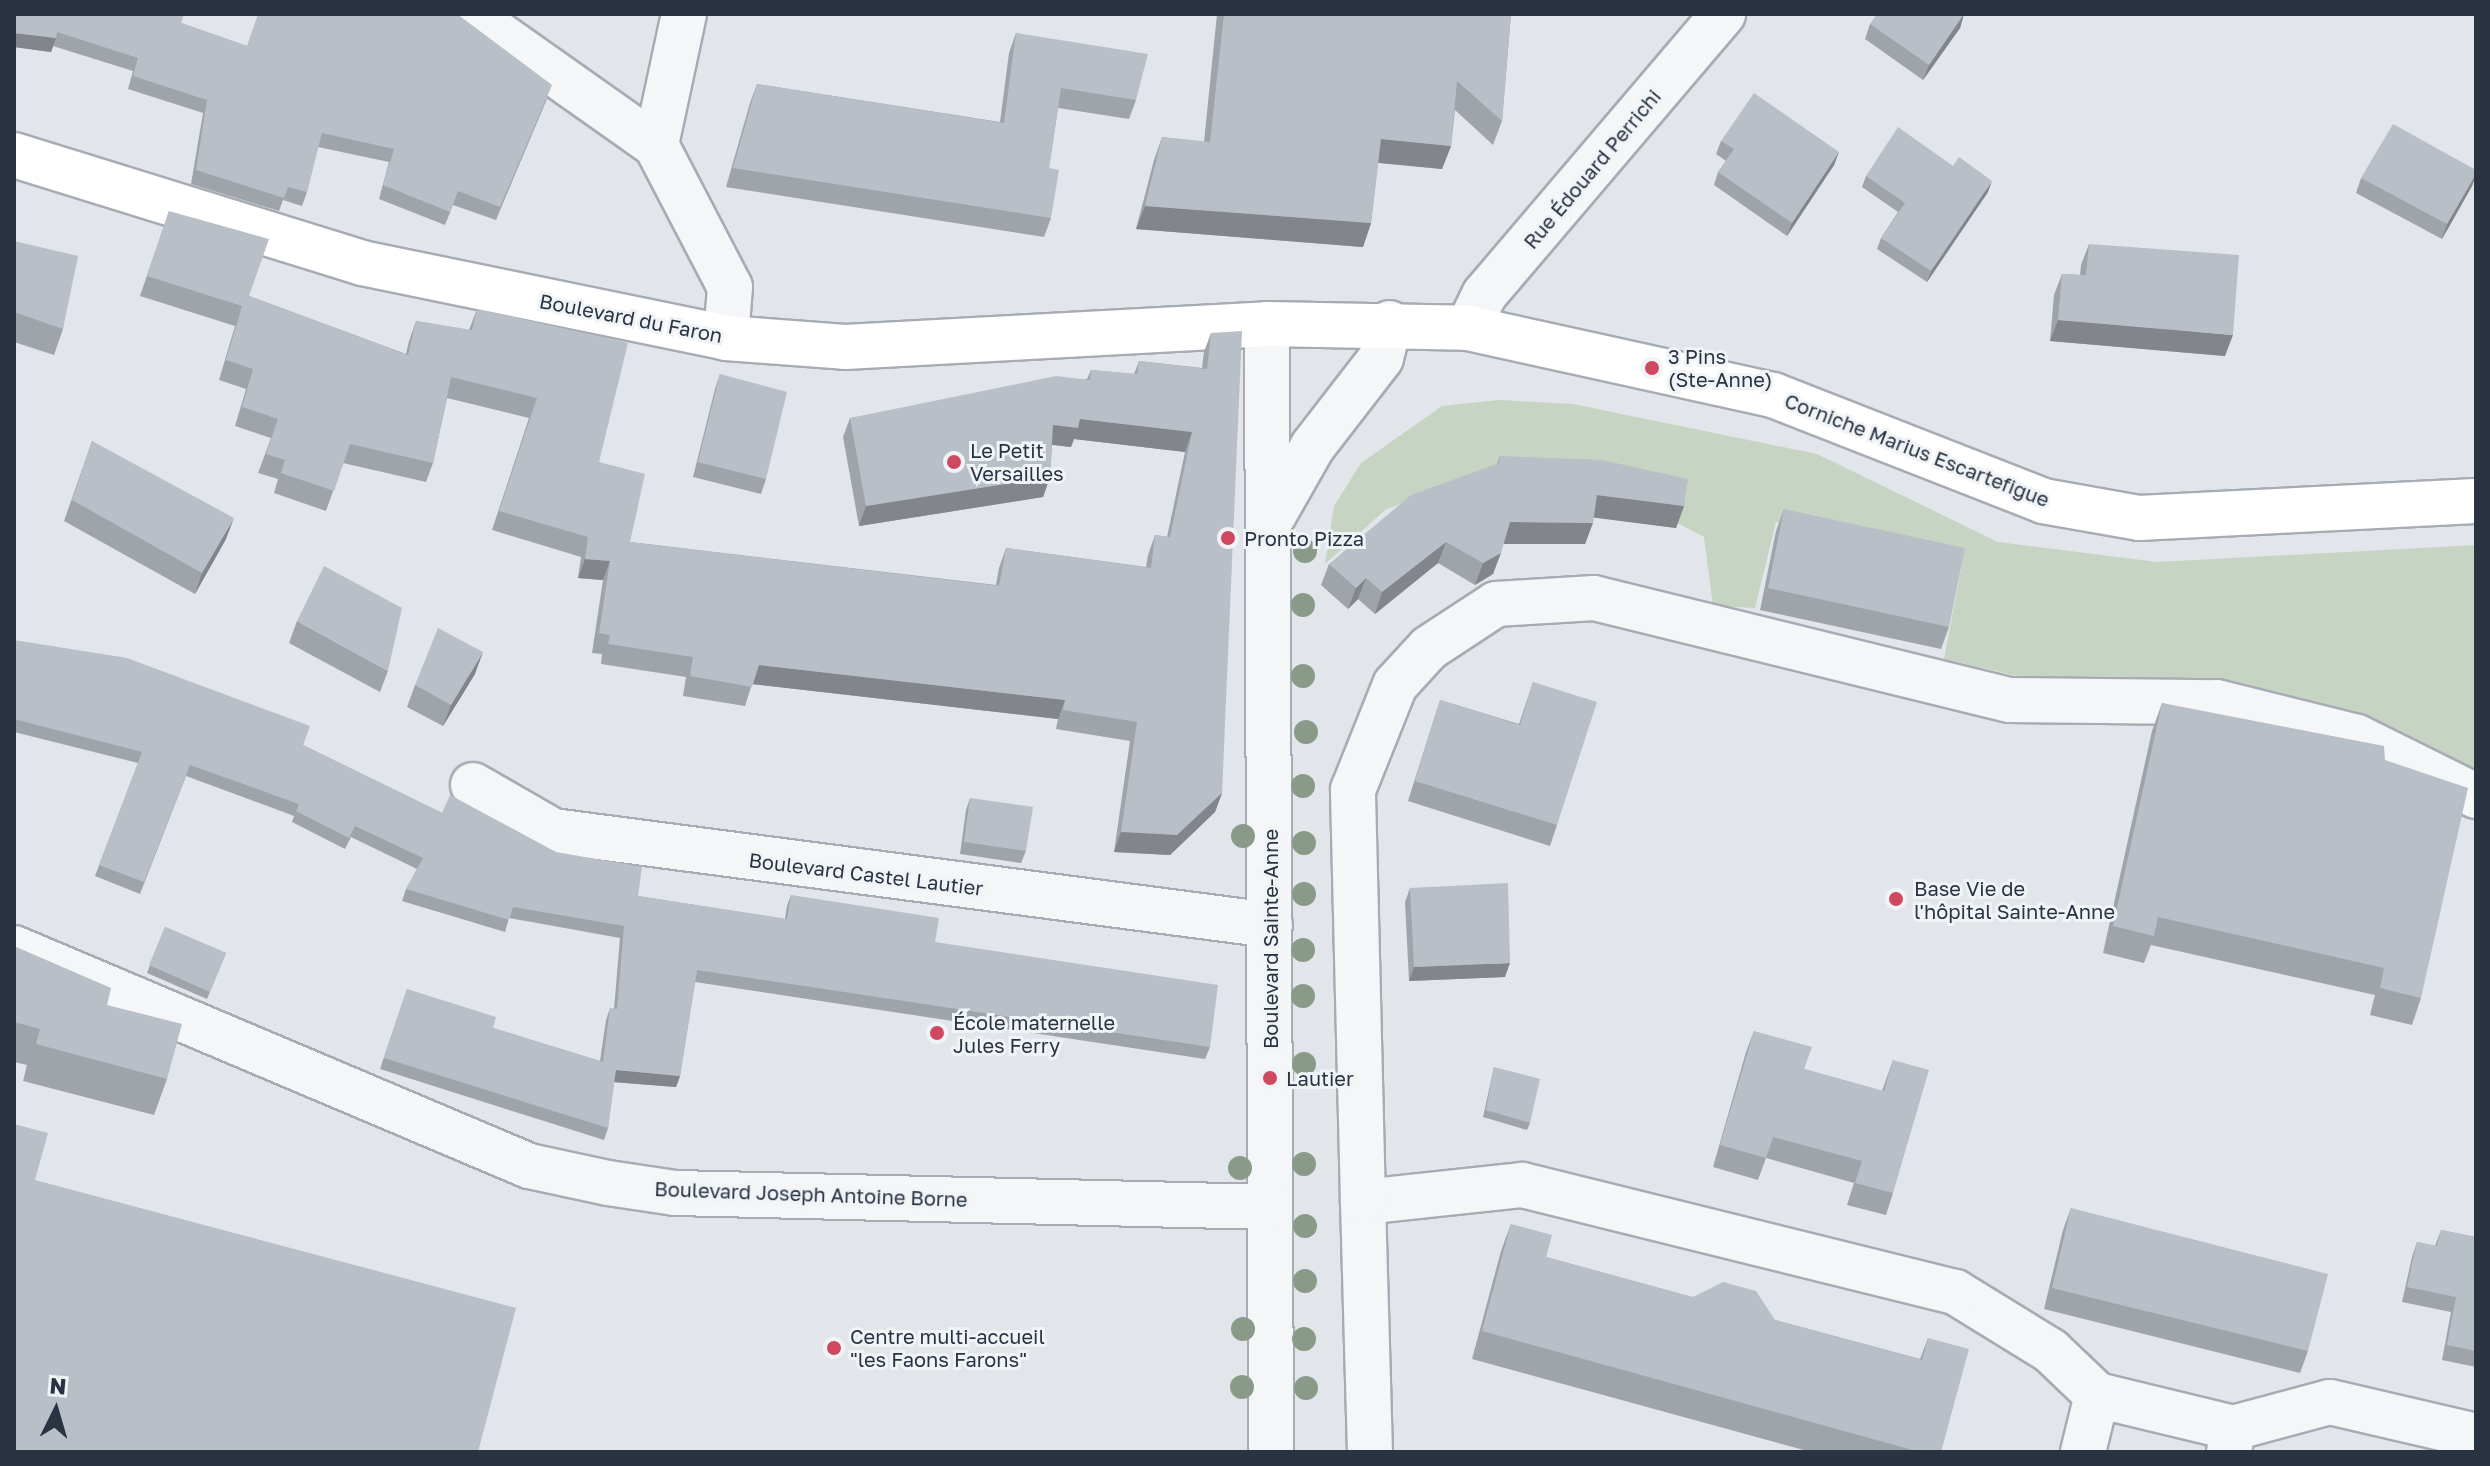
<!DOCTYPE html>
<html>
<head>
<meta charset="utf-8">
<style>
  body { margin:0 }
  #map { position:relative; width:2490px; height:1466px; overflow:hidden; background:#e2e5ea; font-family:"Golos Text",sans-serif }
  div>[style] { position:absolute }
  .green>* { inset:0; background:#c8d4c3 }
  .roads { filter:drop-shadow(2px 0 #a7acb4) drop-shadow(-2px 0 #a7acb4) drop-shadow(0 2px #a7acb4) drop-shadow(0 -2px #a7acb4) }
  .minor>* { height:44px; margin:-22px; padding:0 22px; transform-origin:22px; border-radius:22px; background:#f4f6f8 }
  .major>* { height:44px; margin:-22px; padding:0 22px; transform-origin:22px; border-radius:22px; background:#fff }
  .trees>* { width:24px; height:24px; margin:-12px; border-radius:50%; background:#899b88 }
  .wall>* { inset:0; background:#9fa4ab }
  .shaded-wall>* { inset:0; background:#82868b }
  .building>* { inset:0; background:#b9bfc7 }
  .dots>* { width:22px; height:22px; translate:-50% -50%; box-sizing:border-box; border:4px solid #f1f4f7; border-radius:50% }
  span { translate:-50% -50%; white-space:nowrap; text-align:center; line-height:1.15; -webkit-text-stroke:6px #f1f4f7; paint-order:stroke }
  .street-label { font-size:20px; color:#2a3342 }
  .poi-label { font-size:20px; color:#2a3342 }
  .left { translate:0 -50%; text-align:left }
  .frame { position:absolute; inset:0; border:16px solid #2a3342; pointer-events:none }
  .north { position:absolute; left:16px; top:1370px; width:80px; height:80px; -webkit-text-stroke:6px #f1f4f7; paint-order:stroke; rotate:5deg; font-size:22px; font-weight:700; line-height:32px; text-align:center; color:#2a3342 }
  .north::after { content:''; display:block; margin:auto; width:28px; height:36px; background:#2a3342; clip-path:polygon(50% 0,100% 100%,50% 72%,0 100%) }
</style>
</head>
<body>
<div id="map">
  <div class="green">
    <i style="clip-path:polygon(1499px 400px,1573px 404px,1817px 454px,1998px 542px,2157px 562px,2476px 545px,2476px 781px,1944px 659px,1962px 564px,1776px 522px,1755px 608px,1713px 606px,1704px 537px,1649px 508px,1472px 475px,1385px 510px,1325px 564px,1334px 506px,1361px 463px,1442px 406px)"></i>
  </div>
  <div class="roads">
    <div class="minor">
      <i style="left:470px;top:14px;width:228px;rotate:35.2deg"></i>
      <i style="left:684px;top:14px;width:134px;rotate:102.1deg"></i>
      <i style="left:656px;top:145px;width:160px;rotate:62.5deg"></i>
      <i style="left:730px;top:287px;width:51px;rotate:94.5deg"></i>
      <i style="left:1267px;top:324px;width:1128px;rotate:89.8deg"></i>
      <i style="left:1468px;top:328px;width:37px;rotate:-64deg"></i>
      <i style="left:1484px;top:295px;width:369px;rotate:-49.6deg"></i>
      <i style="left:1273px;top:516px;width:81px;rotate:-60.3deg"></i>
      <i style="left:1313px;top:446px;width:111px;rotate:-52.3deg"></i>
      <i style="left:1381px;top:358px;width:36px;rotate:-76deg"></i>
      <i style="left:473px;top:785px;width:92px;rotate:29.9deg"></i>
      <i style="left:553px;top:831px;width:723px;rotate:7.47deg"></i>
      <i style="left:14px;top:948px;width:559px;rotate:22.94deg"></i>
      <i style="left:529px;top:1166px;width:81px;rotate:12.1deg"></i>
      <i style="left:608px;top:1183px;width:68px;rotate:8.5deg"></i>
      <i style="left:675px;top:1193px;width:595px;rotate:1.35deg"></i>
      <i style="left:1363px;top:1202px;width:250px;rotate:88.4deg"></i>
      <i style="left:2097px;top:1395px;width:64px;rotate:-136.3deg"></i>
      <i style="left:2051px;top:1351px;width:113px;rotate:-148.4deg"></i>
      <i style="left:1955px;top:1292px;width:446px;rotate:-166.1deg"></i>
      <i style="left:1522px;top:1185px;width:160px;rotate:173.9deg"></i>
      <i style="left:1363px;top:1202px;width:412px;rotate:-91.4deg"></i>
      <i style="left:1353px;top:790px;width:113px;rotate:-68.2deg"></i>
      <i style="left:1395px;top:685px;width:50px;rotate:-47.4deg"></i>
      <i style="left:1429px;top:648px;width:80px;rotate:-33.3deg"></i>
      <i style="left:1496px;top:604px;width:98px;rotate:-3.5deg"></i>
      <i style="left:1594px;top:598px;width:428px;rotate:13.8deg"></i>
      <i style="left:2010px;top:700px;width:207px;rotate:0.6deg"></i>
      <i style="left:2217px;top:702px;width:144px;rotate:14deg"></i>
      <i style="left:2357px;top:737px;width:133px;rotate:26.4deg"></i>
      <i style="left:2083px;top:1452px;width:59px;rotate:-76.2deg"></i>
      <i style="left:2097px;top:1395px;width:140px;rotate:13.6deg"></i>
      <i style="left:2229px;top:1452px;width:24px;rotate:-81deg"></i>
      <i style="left:2233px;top:1428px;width:100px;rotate:-15deg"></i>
      <i style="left:2330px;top:1402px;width:150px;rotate:13.1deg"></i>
    </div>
    <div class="major">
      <i style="left:14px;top:155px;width:364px;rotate:17.2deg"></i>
      <i style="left:362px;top:263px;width:372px;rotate:11.6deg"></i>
      <i style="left:726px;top:338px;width:119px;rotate:4.3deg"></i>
      <i style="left:845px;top:347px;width:423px;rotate:-3.1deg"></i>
      <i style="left:1267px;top:324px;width:201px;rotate:1.1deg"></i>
      <i style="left:1468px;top:328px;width:312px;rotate:12.4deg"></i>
      <i style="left:1773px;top:395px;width:290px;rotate:21.4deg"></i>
      <i style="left:2043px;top:501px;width:97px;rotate:10deg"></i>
      <i style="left:2139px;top:518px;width:337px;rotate:-2.9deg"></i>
    </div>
  </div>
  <div class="trees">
    <i style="left:1305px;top:551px"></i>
    <i style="left:1303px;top:605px"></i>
    <i style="left:1303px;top:676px"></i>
    <i style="left:1306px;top:732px"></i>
    <i style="left:1303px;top:786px"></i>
    <i style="left:1243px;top:836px"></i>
    <i style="left:1304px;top:843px"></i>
    <i style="left:1304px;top:894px"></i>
    <i style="left:1303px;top:950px"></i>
    <i style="left:1303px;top:996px"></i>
    <i style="left:1304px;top:1064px"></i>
    <i style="left:1304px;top:1164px"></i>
    <i style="left:1240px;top:1168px"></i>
    <i style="left:1305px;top:1226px"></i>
    <i style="left:1305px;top:1281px"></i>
    <i style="left:1243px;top:1329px"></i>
    <i style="left:1304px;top:1339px"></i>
    <i style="left:1242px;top:1387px"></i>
    <i style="left:1306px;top:1388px"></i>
  </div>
  <div class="wall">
    <i style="clip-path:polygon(14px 14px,181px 23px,247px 46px,547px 99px,496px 220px,453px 205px,445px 225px,379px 199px,389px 162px,318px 147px,307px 192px,302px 206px,283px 200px,279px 211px,191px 184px,203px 113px,128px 89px,133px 71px,53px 46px,51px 52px,14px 47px)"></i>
    <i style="clip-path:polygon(1217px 14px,1511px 14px,1502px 121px,1493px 145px,1455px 110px,1451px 146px,1442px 169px,1378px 163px,1371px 223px,1363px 247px,1136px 229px,1154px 160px,1162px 137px,1204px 142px)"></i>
    <i style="clip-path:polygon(1964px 14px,1960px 28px,1923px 80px,1865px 39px,1870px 24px)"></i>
    <i style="clip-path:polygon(1016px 33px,1136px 100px,1129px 119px,1058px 108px,1049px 168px,1051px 218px,1044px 237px,726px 187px,750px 103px,757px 84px,1000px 122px,1009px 53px)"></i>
    <i style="clip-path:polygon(1721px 141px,1839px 152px,1834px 165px,1787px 236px,1714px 185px,1718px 172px,1726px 161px,1716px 154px)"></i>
    <i style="clip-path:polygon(1953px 166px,1988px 192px,1927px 282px,1877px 249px,1881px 238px,1898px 212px,1862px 187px,1866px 176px)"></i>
    <i style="clip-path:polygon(2476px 170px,2476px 175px,2472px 186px,2442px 239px,2356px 193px,2361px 178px)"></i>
    <i style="clip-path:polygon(169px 211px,249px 296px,406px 354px,409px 341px,416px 321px,469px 330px,477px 309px,599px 462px,630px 542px,996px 585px,999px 568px,1006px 548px,1146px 567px,1148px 555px,1155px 535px,1167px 537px,1185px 452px,1074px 439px,1071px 447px,1052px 445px,1050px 477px,1043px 497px,859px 526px,843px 437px,850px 418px,1087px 379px,1091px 370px,1134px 374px,1139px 361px,1202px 368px,1204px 352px,1211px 333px,1222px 793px,1215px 812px,1170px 855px,1114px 852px,1130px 741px,1056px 729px,1058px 719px,752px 684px,745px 706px,683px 696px,686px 677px,601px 664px,602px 654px,592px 653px,603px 580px,578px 578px,581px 557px,492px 530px,529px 418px,447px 398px,433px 463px,426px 482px,343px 463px,326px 511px,274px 493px,278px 479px,258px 473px,271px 438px,235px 426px,246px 389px,219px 380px,235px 326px,140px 296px)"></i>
    <i style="clip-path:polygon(14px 241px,63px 329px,54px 355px,14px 342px)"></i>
    <i style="clip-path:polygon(2089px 244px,2225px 356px,2050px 341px,2054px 295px,2062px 274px,2080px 275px,2081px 265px)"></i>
    <i style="clip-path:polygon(720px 374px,766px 479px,761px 494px,693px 477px,715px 389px)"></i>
    <i style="clip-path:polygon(92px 441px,226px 539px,195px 594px,64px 521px)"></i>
    <i style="clip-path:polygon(1500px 456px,1684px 506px,1676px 528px,1594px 517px,1585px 544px,1503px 544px,1493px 574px,1475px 585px,1438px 563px,1375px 614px,1358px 599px,1348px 609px,1321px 585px,1329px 564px,1497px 464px)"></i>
    <i style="clip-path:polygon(1784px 509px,1949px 627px,1941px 649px,1760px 610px,1776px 531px)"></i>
    <i style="clip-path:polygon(297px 621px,388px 671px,380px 692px,289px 643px)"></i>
    <i style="clip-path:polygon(14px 640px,303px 745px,442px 813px,638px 896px,785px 919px,787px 906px,791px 895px,935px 942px,1210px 1047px,1205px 1059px,695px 982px,680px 1076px,676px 1087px,614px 1082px,608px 1128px,604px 1140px,380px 1069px,407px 989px,493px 1028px,600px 1061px,606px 1020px,610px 1008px,614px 1009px,620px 938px,509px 918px,505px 932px,402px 901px,406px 889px,417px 869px,351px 837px,345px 849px,292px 822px,294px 816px,186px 776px,140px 894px,95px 876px,138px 763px,14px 732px)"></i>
    <i style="clip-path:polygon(475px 674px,443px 726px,407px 707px,415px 685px)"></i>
    <i style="clip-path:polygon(1533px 682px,1557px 825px,1550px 846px,1408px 801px,1440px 700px,1519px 724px)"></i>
    <i style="clip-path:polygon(2162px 703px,2385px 760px,2421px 998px,2412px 1025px,2370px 1015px,2375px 995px,2151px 945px,2144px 963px,2103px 953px,2152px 731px)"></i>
    <i style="clip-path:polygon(970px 798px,1026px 851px,1021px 863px,960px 854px,966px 810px)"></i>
    <i style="clip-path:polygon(1410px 888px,1505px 977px,1409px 981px,1405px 902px)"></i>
    <i style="clip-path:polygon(165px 927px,226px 953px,207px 999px,147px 973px)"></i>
    <i style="clip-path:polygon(14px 946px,107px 1005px,167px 1079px,154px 1115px,23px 1081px,27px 1065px,14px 1062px)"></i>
    <i style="clip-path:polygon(1754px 1031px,1804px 1069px,1882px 1091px,1893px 1060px,1893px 1193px,1886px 1215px,1847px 1205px,1854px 1183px,1766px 1158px,1758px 1180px,1713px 1167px,1746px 1052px)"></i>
    <i style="clip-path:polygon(1494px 1067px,1530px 1123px,1527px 1130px,1483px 1117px)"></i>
    <i style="clip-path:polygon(2071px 1208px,2308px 1351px,2300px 1373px,2044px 1309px,2063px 1230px)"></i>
    <i style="clip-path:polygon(1511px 1224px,1546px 1257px,1775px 1320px,1920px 1359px,1928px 1338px,1941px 1452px,1811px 1452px,1472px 1359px,1501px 1251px)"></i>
    <i style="clip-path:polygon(2441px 1230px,2476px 1237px,2476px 1367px,2442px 1360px,2451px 1312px,2402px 1302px,2412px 1257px,2417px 1242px,2435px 1246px)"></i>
  </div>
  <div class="shaded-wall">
    <i style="clip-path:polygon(1964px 14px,1960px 28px,1923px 80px,1929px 65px)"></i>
    <i style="clip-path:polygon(14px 33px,56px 38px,51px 52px,14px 47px)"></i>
    <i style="clip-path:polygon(1381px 139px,1451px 146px,1442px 169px,1372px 162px)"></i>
    <i style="clip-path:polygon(1839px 152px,1834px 165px,1787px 236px,1792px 223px)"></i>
    <i style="clip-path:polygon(2476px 174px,2472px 186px,2442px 239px,2447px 224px)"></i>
    <i style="clip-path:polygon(1992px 181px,1988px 192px,1927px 282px,1931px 271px)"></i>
    <i style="clip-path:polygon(1145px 206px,1371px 223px,1363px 247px,1136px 229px)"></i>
    <i style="clip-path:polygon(2058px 320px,2233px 335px,2225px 356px,2050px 341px)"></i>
    <i style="clip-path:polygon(1080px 419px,1192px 432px,1185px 452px,1074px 439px,1071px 447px,1046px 444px,1053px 425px)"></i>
    <i style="clip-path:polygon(1050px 477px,1043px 497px,859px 526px,866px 506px)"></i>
    <i style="clip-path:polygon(1597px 495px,1684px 506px,1676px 528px,1589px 517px)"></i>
    <i style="clip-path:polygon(234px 518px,226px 539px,195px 594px,202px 573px)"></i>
    <i style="clip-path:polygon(1510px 522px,1593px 523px,1585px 544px,1502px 544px)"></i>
    <i style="clip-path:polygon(1446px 542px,1438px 563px,1375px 614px,1382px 592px)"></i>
    <i style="clip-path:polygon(1501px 553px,1493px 574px,1475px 585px,1483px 563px)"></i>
    <i style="clip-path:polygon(585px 559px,610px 561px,603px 580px,578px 578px)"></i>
    <i style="clip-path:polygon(1366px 578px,1358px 599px,1348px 609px,1356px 588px)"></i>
    <i style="clip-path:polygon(483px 652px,475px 674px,443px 726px,451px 705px)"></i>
    <i style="clip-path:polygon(759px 665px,1065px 700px,1058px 719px,752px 684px)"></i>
    <i style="clip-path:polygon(1222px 793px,1215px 812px,1170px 855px,1114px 852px,1121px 832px)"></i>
    <i style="clip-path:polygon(1510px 963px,1505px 977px,1409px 981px,1414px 967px)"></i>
    <i style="clip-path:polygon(616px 1070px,680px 1076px,676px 1087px,612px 1082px)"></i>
  </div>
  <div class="building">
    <i style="clip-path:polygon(14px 14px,184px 14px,181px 23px,247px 46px,258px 14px,457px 14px,552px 85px,500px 207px,458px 191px,450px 212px,383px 185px,394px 149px,322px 133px,307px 192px,288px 187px,284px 198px,196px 170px,207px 100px,133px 76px,138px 58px,57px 32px,56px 38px,14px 33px)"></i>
    <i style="clip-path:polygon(1224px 14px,1511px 14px,1502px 121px,1457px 81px,1451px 146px,1381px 139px,1371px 223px,1145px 206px,1162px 137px,1210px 142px)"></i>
    <i style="clip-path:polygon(1877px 14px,1964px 14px,1929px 65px,1870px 24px)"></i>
    <i style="clip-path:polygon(1016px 33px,1148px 54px,1136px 100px,1061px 88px,1049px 168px,1059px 170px,1051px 218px,733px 168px,757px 84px,1004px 123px)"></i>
    <i style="clip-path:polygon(1754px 93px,1839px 152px,1792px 223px,1718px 172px,1734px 149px,1721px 141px)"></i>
    <i style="clip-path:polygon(2393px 124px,2476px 170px,2476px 174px,2447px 224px,2361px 178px)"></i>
    <i style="clip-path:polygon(1898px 127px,1953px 166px,1959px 157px,1992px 181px,1931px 271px,1881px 238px,1905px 203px,1866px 176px)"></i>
    <i style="clip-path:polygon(169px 211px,269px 239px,249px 296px,408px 355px,416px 321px,472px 330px,477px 309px,628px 343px,599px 462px,645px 474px,630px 542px,999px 586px,1006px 548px,1151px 568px,1155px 535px,1170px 537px,1192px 432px,1080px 419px,1078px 428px,1053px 425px,1050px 477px,866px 506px,850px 418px,1056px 376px,1090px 380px,1091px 370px,1137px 374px,1139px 361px,1207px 369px,1211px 333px,1242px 331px,1222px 793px,1177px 835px,1121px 832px,1137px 722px,1063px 710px,1065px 700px,759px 665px,752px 687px,690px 676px,693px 657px,608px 644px,610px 635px,599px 633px,610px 561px,585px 559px,588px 537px,499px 511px,537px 398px,451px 377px,433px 463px,350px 444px,334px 491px,281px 473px,285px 460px,266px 454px,278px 419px,242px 407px,253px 369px,226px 360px,242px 306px,147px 276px)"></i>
    <i style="clip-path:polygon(14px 241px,78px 256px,63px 329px,14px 312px)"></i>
    <i style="clip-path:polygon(2089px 244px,2239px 255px,2233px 335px,2058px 320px,2062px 274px,2086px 275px)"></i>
    <i style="clip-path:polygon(720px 374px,787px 392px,766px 479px,698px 462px)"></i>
    <i style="clip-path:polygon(92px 441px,234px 518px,202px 573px,72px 500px)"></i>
    <i style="clip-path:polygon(1500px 456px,1602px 460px,1688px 479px,1684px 506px,1597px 495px,1593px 523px,1510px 522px,1501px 553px,1483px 563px,1446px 542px,1382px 592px,1366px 578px,1356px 588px,1329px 564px,1411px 495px,1499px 463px)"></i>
    <i style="clip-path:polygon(1784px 509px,1965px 548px,1949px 627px,1768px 588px)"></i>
    <i style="clip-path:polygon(324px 566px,402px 608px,388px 671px,297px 621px)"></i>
    <i style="clip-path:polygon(438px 628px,483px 652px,451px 705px,415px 685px)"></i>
    <i style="clip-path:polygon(14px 640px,127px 658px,310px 726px,303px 745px,442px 813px,450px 795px,556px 852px,642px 867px,638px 896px,787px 919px,791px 895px,939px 918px,935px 942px,1218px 985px,1210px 1047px,697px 970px,680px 1076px,616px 1070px,608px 1128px,384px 1058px,407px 989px,496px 1017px,493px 1028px,603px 1062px,610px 1008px,617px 1009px,624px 926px,513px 907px,509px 920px,406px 889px,423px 858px,355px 826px,349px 838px,296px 811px,299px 804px,190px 765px,144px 882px,99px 865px,142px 752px,14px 719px)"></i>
    <i style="clip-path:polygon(1533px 682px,1597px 702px,1557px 825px,1415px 781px,1440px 700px,1520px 725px)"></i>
    <i style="clip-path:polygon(2162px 703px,2384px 746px,2385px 760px,2468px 788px,2421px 998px,2380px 988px,2384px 968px,2158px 917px,2154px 936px,2113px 926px)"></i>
    <i style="clip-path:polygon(970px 798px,1033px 807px,1026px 851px,964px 842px)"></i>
    <i style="clip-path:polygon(1508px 883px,1510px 963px,1414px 967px,1410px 888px)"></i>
    <i style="clip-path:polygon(165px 927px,226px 953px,210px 992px,149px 965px)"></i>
    <i style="clip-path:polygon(14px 946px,111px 988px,107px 1005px,182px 1024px,167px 1079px,36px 1044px,40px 1029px,14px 1022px)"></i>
    <i style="clip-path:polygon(1754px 1031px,1812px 1047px,1804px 1069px,1884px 1091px,1893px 1060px,1929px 1070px,1893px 1193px,1855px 1183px,1862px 1161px,1773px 1137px,1766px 1158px,1720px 1145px)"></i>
    <i style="clip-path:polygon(1494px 1067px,1540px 1079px,1530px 1123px,1486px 1110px)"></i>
    <i style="clip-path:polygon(14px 1124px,48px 1133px,35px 1180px,516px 1308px,478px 1452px,14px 1452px)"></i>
    <i style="clip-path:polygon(2071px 1208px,2328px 1274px,2308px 1351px,2052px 1288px)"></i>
    <i style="clip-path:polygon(1511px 1224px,1552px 1235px,1546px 1257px,1693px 1297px,1723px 1282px,1756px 1291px,1775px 1320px,1922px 1360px,1928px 1338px,1969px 1349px,1941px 1452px,1920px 1452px,1482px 1331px)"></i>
    <i style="clip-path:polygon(2441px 1230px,2476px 1237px,2476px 1351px,2447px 1345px,2456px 1297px,2407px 1287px,2417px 1242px,2437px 1246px)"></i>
  </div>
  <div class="dots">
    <i style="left:1652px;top:368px;background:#ce4860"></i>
    <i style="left:954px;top:462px;background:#ce4860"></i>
    <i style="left:1228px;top:538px;background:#ce4860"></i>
    <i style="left:1896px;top:899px;background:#ce4860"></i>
    <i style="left:937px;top:1033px;background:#ce4860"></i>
    <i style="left:1270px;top:1078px;background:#ce4860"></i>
    <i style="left:834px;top:1348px;background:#ce4860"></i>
  </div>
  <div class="street-label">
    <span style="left:1592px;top:169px;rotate:-50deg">Rue Édouard Perrichi</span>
    <span style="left:631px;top:318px;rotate:11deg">Boulevard du Faron</span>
    <span style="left:1917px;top:450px;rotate:21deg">Corniche Marius Escartefigue</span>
    <span style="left:866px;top:874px;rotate:7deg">Boulevard Castel Lautier</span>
    <span style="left:1270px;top:939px;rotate:-90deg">Boulevard Sainte-Anne</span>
    <span style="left:811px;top:1194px;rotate:2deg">Boulevard Joseph Antoine Borne</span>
  </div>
  <div class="poi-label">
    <span class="left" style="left:1668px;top:368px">3 Pins<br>(Ste-Anne)</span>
    <span class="left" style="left:970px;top:462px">Le Petit<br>Versailles</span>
    <span class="left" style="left:1244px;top:538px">Pronto Pizza</span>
    <span class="left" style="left:1914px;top:900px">Base Vie de<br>l'hôpital Sainte-Anne</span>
    <span class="left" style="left:953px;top:1034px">École maternelle<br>Jules Ferry</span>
    <span class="left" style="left:1286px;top:1078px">Lautier</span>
    <span class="left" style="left:850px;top:1348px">Centre multi-accueil<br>"les Faons Farons"</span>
  </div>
  <div class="frame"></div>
  <div class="north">N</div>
</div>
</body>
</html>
